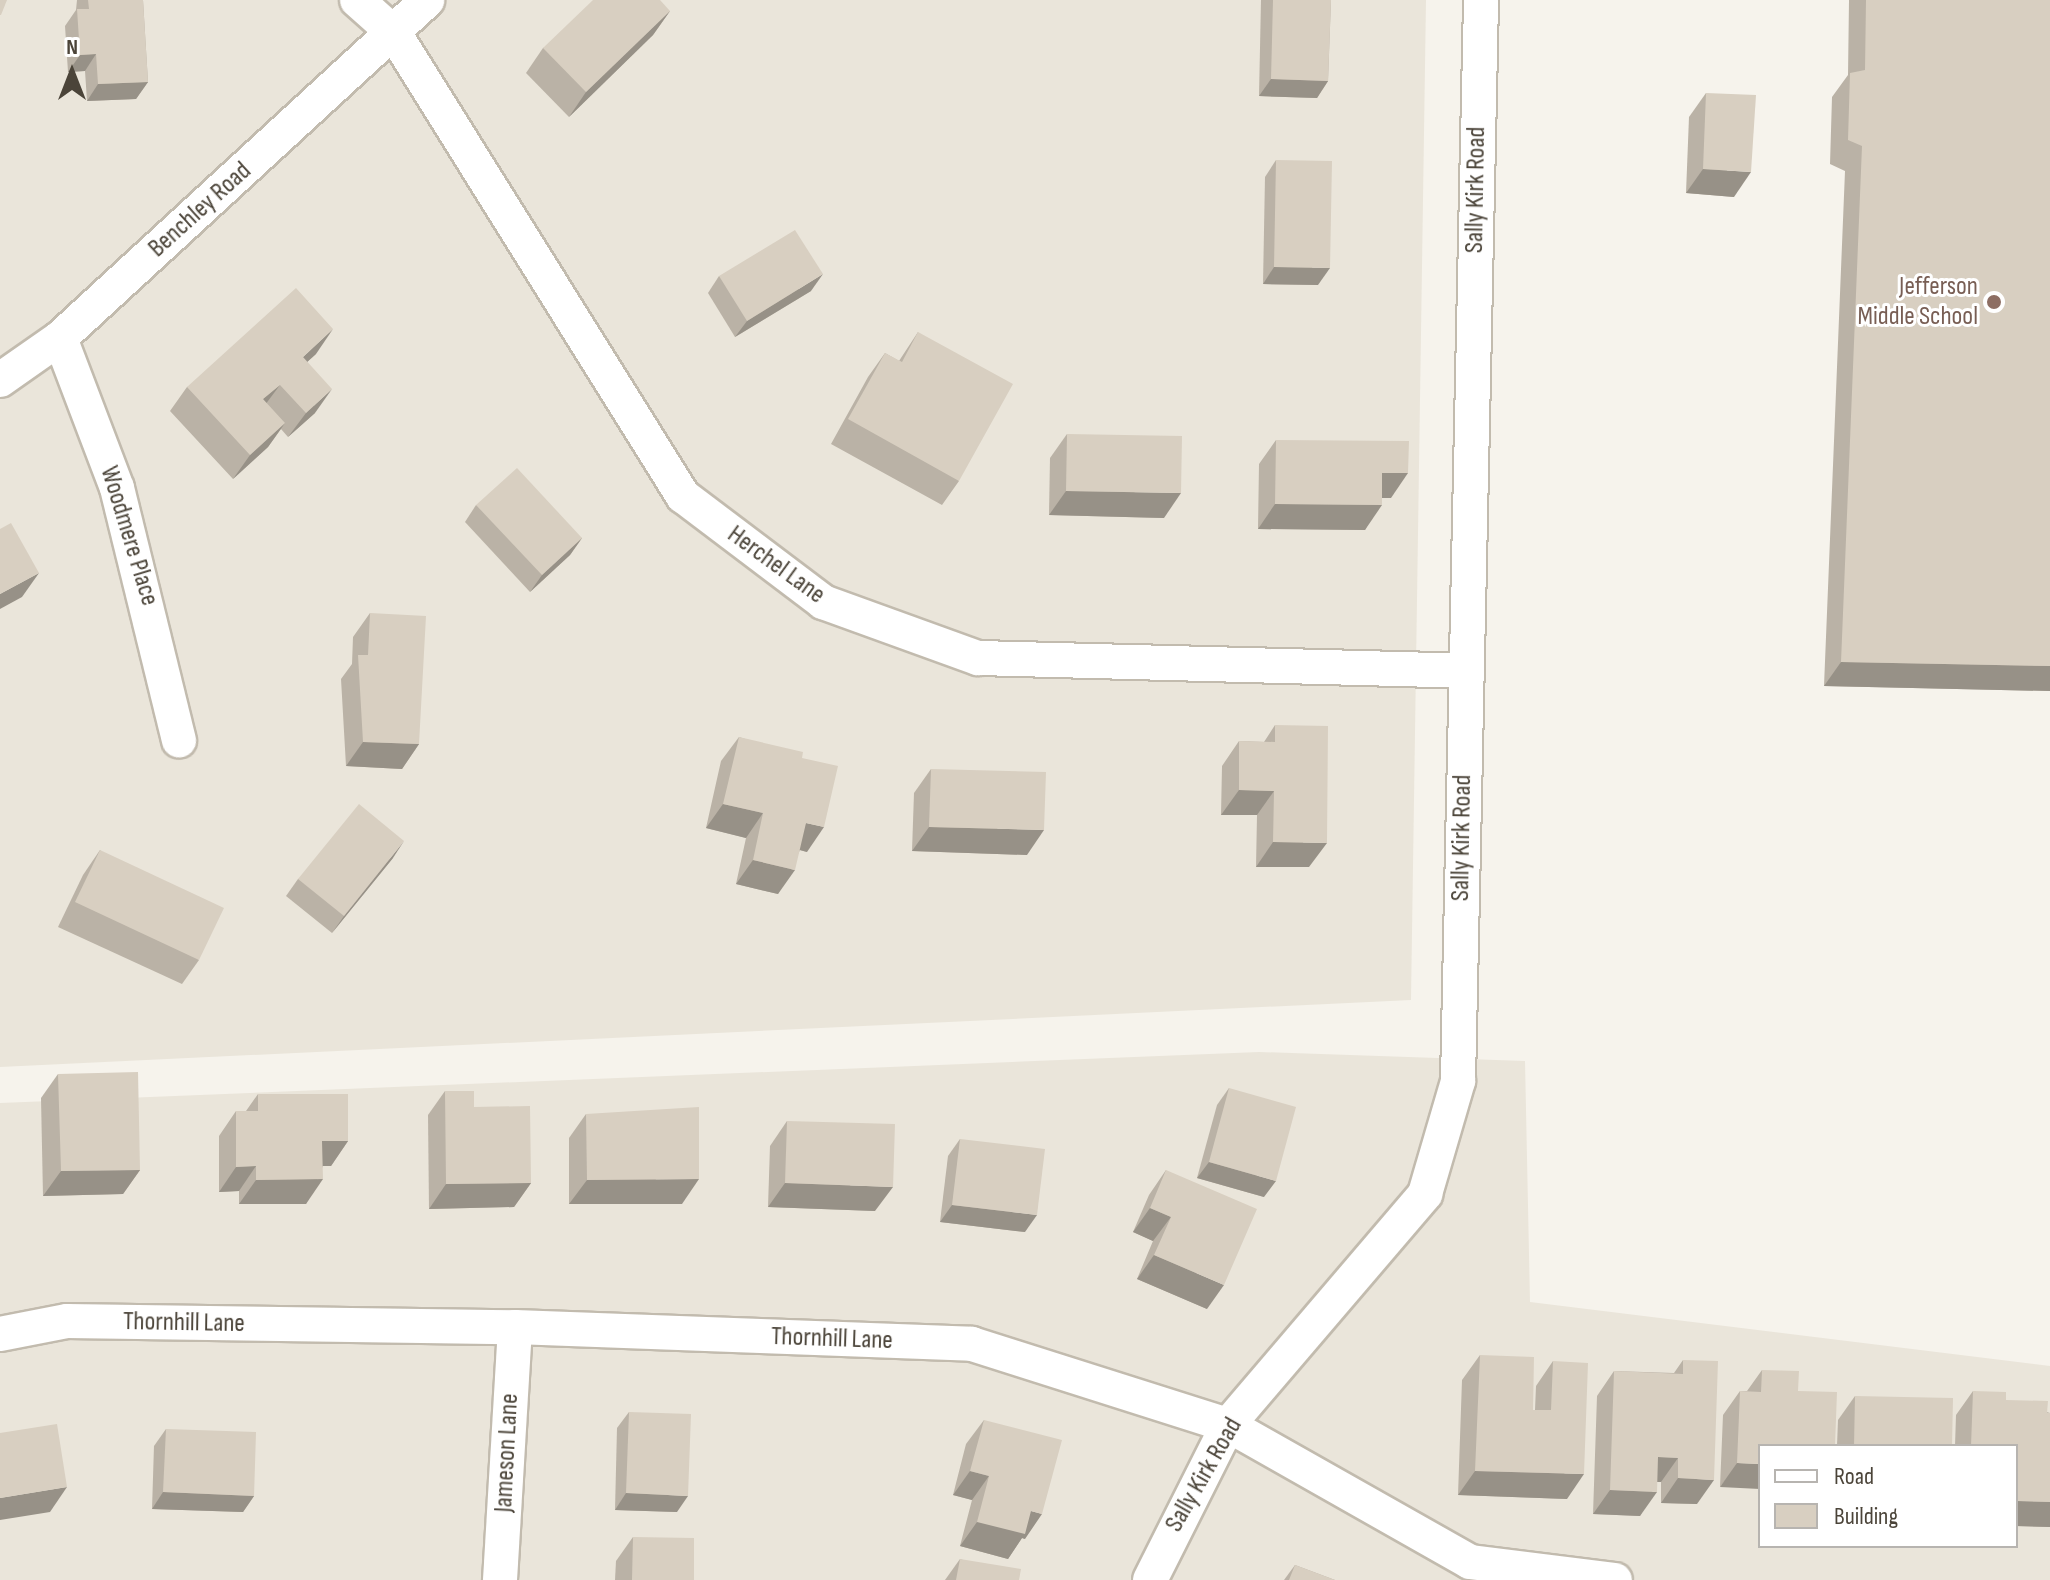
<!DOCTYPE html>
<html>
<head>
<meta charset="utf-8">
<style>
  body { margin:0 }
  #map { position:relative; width:2050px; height:1580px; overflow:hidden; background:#f6f3ec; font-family:"Sofia Sans Condensed",sans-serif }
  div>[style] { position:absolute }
  .residential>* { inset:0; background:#eae5da }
  .roads { filter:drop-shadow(2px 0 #c2bbae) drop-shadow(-2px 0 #c2bbae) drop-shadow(0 2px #c2bbae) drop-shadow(0 -2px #c2bbae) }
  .street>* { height:34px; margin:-17px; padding:0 17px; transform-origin:17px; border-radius:17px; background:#fff }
  .wall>* { inset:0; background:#bab2a6 }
  .shaded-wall>* { inset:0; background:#979187 }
  .building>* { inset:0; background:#d8cfc1 }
  .dots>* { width:22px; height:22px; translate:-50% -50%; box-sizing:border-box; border:4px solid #fff; border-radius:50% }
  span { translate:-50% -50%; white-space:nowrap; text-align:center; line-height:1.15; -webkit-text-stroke:6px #fff; paint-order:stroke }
  .street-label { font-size:26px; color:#4b4439 }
  .education-label { font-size:26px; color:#785e54 }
  .right { translate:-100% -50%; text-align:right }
  .legend { position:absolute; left:1758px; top:1444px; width:260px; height:104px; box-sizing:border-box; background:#fff; border:2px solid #b7b4b0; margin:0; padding:10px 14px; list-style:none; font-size:24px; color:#4b4439 }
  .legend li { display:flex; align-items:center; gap:16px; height:40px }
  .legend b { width:40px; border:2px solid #b7b4b0 }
  .north { position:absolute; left:32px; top:32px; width:80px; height:80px; -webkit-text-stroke:6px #fff; paint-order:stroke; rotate:0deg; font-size:22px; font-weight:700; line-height:32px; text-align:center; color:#4b4439 }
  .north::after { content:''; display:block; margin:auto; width:28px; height:36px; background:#4b4439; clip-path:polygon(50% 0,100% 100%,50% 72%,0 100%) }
</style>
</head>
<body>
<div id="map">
  <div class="residential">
    <i style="clip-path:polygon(0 0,1426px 0,1411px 1000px,0 1067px)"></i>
    <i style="clip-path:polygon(evenodd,1259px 1052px,1525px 1061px,1530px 1302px,2050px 1366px,2050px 1580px,0 1580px,0 1103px,1259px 1052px,1760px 1446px,2016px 1446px,2016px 1546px,1760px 1546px,1760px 1446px)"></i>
  </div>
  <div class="roads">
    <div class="street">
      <i style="left:357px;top:0;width:50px;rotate:41.7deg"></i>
      <i style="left:394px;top:33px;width:546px;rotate:58.03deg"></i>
      <i style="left:683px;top:496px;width:176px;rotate:37.1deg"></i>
      <i style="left:823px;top:602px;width:165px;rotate:19.9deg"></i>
      <i style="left:978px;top:658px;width:486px;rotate:1.5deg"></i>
      <i style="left:60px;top:338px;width:160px;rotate:69.2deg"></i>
      <i style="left:117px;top:488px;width:260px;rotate:76.2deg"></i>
      <i style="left:0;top:380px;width:73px;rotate:-35deg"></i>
      <i style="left:60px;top:338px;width:499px;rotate:-42.6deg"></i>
      <i style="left:0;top:1334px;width:68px;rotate:-11deg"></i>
      <i style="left:67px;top:1321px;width:448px;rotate:0.8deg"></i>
      <i style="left:515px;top:1327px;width:457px;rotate:2.1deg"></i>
      <i style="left:972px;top:1344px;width:269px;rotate:17.6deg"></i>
      <i style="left:1228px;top:1425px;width:278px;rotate:29.5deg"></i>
      <i style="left:1470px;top:1562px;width:146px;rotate:7.1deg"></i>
      <i style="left:500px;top:1580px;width:253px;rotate:-86.6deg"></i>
      <i style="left:1150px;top:1580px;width:174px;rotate:-63.3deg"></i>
      <i style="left:1228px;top:1425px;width:304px;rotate:-49.5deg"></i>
      <i style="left:1425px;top:1194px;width:118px;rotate:-73.7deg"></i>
      <i style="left:1458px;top:1081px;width:1081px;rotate:-88.78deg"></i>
    </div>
  </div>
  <div class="wall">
    <i style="clip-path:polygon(77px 0,143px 0,148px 82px,136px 99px,87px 101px,85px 71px,68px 72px,65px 26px,76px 10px)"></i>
    <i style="clip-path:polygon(1261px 0,1331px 0,1328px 81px,1317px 98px,1259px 96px)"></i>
    <i style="clip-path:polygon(1849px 0,2050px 0,2050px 691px,1824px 686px,1845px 171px,1830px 164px,1832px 97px,1848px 75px)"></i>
    <i style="clip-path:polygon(670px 11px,653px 35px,569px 117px,526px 73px,543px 48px)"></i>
    <i style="clip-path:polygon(1706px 93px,1734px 197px,1686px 193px,1689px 117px)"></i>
    <i style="clip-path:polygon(1276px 160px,1318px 285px,1263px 284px,1265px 177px)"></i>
    <i style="clip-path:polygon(719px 276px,811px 291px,735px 337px,708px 293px)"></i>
    <i style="clip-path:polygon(918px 332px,959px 481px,942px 505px,831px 444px,868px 377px,885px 353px,899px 361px)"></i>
    <i style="clip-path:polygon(316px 354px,307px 362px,315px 413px,288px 437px,281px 429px,268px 447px,233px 479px,170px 411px,187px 387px)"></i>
    <i style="clip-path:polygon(1067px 434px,1164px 518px,1049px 515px,1050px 458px)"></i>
    <i style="clip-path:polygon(1276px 440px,1391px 498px,1382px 498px,1365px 530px,1258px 529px,1259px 464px)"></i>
    <i style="clip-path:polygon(476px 505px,582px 538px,570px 555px,530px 592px,465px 522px)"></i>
    <i style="clip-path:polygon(370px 613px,419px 744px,402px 769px,346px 766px,341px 679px,352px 664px,353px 637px)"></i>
    <i style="clip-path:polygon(1275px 725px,1309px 867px,1256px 867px,1257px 815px,1221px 815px,1222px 766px,1239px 741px,1264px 742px)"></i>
    <i style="clip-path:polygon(739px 737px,802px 758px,807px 852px,800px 850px,778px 894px,736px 884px,746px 838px,706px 828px,721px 761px)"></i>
    <i style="clip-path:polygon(931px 769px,1027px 855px,912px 851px,914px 793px)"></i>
    <i style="clip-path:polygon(100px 850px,199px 960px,182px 984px,58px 927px,83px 875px)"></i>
    <i style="clip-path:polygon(393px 858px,332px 933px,286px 896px,298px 879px)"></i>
    <i style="clip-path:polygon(58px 1074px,140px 1170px,123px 1194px,43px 1196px,41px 1098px)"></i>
    <i style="clip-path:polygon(1229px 1088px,1264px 1197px,1197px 1178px,1217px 1105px)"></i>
    <i style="clip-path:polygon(445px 1091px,474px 1107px,531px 1183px,514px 1207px,429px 1209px,428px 1115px)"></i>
    <i style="clip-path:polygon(258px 1094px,348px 1141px,331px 1166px,323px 1166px,306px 1204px,239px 1204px,239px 1191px,219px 1192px,219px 1136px,236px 1111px,246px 1111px)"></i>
    <i style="clip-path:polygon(586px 1114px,682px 1204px,569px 1204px,569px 1138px)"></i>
    <i style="clip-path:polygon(787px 1121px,875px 1211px,768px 1207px,770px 1146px)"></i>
    <i style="clip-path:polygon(960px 1139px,1025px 1232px,940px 1222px,948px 1156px)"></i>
    <i style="clip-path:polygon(1166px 1170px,1207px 1309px,1137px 1279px,1153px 1241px,1133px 1232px,1149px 1195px)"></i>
    <i style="clip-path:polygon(1480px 1355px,1533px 1410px,1535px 1410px,1536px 1386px,1553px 1361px,1567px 1499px,1458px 1495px,1462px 1380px)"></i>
    <i style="clip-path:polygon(1683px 1360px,1697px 1504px,1661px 1503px,1661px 1482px,1657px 1482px,1640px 1516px,1593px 1514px,1597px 1396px,1614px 1371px,1674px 1373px)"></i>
    <i style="clip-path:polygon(1762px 1370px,1798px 1391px,1720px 1487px,1723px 1415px,1740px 1391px,1747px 1391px)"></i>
    <i style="clip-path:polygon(1973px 1391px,2050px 1413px,2050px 1527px,2016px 1526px,2016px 1446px,1955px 1446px,1956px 1415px)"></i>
    <i style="clip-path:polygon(1855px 1396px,1952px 1446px,1837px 1446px,1838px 1420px)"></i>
    <i style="clip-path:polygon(629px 1412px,677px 1512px,615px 1510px,617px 1428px)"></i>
    <i style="clip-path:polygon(984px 1420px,1025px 1539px,1022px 1538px,1008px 1559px,960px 1546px,972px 1500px,953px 1495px,966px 1444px)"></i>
    <i style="clip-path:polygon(166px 1429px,254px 1496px,243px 1512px,152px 1509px,154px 1446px)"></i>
    <i style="clip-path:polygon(633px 1537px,694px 1580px,615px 1580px,616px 1561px)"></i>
    <i style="clip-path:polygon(960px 1559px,1019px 1580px,945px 1580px)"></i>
    <i style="clip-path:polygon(1295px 1565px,1335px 1580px,1284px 1580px)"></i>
  </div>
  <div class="shaded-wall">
    <i style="clip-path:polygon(670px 11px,653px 35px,569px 117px,586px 92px)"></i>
    <i style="clip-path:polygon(96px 54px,85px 71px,68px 72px,80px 55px)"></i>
    <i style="clip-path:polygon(1271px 79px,1328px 81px,1317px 98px,1259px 96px)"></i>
    <i style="clip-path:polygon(148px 82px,136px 99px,87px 101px,98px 84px)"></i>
    <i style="clip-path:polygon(1703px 169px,1751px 172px,1734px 197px,1686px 193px)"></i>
    <i style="clip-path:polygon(1274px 267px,1330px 268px,1318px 285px,1263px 284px)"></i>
    <i style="clip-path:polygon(823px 274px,811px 291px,735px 337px,747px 321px)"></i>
    <i style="clip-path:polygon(333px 329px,316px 354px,286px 381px,303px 357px)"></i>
    <i style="clip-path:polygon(280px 385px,262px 409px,263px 399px)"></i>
    <i style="clip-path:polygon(332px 389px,315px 413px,288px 437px,306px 413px)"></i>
    <i style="clip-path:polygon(285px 423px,268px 447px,233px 479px,250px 455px)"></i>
    <i style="clip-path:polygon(1382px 473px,1408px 473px,1391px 498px,1365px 498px)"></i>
    <i style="clip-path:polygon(1066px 491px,1181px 493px,1164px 518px,1049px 515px)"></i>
    <i style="clip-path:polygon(1275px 504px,1382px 505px,1365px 530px,1258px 529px)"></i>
    <i style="clip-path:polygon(582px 538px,570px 555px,530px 592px,542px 575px)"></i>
    <i style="clip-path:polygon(39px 573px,22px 597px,0 609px,0 594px)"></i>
    <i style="clip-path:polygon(1841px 662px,2050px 666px,2050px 691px,1824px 686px)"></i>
    <i style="clip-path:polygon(363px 742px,419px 744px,402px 769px,346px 766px)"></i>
    <i style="clip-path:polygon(1239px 790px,1274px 791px,1257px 815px,1221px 815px)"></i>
    <i style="clip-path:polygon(723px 804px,763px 813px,746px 838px,706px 828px)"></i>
    <i style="clip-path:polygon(806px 823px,824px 827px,807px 852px,789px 847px)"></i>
    <i style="clip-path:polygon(929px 827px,1044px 830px,1027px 855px,912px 851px)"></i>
    <i style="clip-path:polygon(404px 841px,393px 858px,332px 933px,344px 916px)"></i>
    <i style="clip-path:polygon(1273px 842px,1327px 843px,1309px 867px,1256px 867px)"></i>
    <i style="clip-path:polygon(753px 860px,795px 870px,778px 894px,736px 884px)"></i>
    <i style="clip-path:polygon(322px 1141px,348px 1141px,331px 1166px,305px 1166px)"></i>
    <i style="clip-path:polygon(1209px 1162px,1276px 1181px,1264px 1197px,1197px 1178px)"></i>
    <i style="clip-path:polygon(256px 1166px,239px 1191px,219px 1192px,236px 1167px)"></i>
    <i style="clip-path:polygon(140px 1170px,123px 1194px,43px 1196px,61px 1171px)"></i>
    <i style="clip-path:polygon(323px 1179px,306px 1204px,239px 1204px,256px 1180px)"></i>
    <i style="clip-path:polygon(699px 1179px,682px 1204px,569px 1204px,587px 1180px)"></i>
    <i style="clip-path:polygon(531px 1183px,514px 1207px,429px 1209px,446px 1184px)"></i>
    <i style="clip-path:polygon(785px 1183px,893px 1187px,875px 1211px,768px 1207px)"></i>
    <i style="clip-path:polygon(952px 1205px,1037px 1215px,1025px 1232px,940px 1222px)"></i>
    <i style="clip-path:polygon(1150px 1208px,1171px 1217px,1153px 1241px,1133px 1232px)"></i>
    <i style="clip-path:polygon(1154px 1255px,1224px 1285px,1207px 1309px,1137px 1279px)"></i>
    <i style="clip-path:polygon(1658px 1457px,1678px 1458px,1661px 1482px,1641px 1482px)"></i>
    <i style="clip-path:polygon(1737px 1463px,1760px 1464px,1760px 1489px,1720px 1487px)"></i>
    <i style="clip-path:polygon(970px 1471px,989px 1476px,972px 1500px,953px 1495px)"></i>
    <i style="clip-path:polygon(1475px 1471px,1584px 1474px,1567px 1499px,1458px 1495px)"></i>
    <i style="clip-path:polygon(1678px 1478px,1714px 1480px,1697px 1504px,1661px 1503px)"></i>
    <i style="clip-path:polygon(67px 1487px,50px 1512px,0 1520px,0 1498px)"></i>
    <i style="clip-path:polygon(1610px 1490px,1657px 1492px,1640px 1516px,1593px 1514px)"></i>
    <i style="clip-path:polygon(163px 1492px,254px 1496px,243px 1512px,152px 1509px)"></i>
    <i style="clip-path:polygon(626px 1493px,688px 1496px,677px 1512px,615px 1510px)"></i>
    <i style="clip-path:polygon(2017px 1501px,2050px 1502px,2050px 1527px,2016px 1526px,2016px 1503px)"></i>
    <i style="clip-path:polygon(1031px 1511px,1042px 1514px,1025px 1539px,1022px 1538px,1008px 1559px,960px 1546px,977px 1522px)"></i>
  </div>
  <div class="building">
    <i style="clip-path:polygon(0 0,7px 0,1px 15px,0 15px)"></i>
    <i style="clip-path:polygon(88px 0,143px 0,148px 82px,98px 84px,96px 54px,80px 55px,77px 9px,89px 9px)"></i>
    <i style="clip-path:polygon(593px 0,660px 0,670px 11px,586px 92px,543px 48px)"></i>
    <i style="clip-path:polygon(1273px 0,1331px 0,1328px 81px,1271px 79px)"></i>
    <i style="clip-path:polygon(1866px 0,2050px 0,2050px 666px,1841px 662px,1862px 146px,1848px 140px,1850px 73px,1865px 70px)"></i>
    <i style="clip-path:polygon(1706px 93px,1756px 95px,1751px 172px,1703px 169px)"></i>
    <i style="clip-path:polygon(1276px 160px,1332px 161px,1330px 268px,1274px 267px)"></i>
    <i style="clip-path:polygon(795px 230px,823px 274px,747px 321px,719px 276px)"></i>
    <i style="clip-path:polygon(296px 288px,333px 329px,303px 357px,332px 389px,306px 413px,280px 385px,263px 399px,285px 423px,250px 455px,187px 387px)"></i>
    <i style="clip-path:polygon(918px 332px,1013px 384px,959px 481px,848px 419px,885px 353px,902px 362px)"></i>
    <i style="clip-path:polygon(1067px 434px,1182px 436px,1181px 493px,1066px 491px)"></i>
    <i style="clip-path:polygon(1276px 440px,1409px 441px,1408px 473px,1382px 473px,1382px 505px,1275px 504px)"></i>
    <i style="clip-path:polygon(517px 468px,582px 538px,542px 575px,476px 505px)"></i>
    <i style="clip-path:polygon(11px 523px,39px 573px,0 594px,0 529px)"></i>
    <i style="clip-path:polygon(370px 613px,426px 616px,419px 744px,363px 742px,358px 655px,368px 655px)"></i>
    <i style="clip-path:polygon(1275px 725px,1328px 726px,1327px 843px,1273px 842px,1274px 791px,1239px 790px,1239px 741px,1275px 742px)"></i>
    <i style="clip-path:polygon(739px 737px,803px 752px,802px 758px,838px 766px,824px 827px,806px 823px,795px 870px,753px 860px,763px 813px,723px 804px)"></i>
    <i style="clip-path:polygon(931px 769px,1046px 772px,1044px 830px,929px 827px)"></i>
    <i style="clip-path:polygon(359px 804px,404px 841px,344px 916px,298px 879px)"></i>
    <i style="clip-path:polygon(100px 850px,224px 908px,199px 960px,75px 902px)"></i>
    <i style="clip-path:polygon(138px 1072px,140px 1170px,61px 1171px,58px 1074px)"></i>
    <i style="clip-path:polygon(1229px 1088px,1296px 1107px,1276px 1181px,1209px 1162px)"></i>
    <i style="clip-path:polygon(445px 1091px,474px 1091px,474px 1107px,530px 1106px,531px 1183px,446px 1184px)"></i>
    <i style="clip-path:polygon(258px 1094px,348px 1094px,348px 1141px,322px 1141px,323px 1179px,256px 1180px,256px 1166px,236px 1167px,236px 1111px,258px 1111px)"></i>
    <i style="clip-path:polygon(699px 1107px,699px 1179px,587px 1180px,586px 1114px)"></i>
    <i style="clip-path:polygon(787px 1121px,895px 1124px,893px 1187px,785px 1183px)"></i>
    <i style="clip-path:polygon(960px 1139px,1045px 1149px,1037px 1215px,952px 1205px)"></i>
    <i style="clip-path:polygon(1166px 1170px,1257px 1209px,1224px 1285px,1154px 1255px,1171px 1217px,1150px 1208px)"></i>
    <i style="clip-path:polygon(1480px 1355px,1534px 1357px,1533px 1410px,1551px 1410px,1553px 1361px,1588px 1363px,1584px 1474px,1475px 1471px)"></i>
    <i style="clip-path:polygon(1683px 1360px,1718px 1361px,1714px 1480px,1678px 1478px,1678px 1458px,1658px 1457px,1657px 1492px,1610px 1490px,1614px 1371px,1683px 1374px)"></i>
    <i style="clip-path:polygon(1762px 1370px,1799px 1371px,1798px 1391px,1837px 1392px,1835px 1446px,1760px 1446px,1760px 1464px,1737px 1463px,1740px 1391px,1761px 1392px)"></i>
    <i style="clip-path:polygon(1973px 1391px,2006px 1392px,2006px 1400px,2048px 1401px,2047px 1413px,2050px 1413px,2050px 1502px,2017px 1501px,2016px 1515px,2016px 1446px,1971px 1446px)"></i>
    <i style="clip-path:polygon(1855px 1396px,1953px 1398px,1952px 1446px,1854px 1446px)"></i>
    <i style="clip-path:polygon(629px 1412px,691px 1414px,688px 1496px,626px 1493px)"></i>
    <i style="clip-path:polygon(984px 1420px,1062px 1440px,1042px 1514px,1031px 1511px,1025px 1534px,977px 1522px,989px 1476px,970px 1471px)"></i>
    <i style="clip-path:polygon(57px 1424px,67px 1487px,0 1498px,0 1433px)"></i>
    <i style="clip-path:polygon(166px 1429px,256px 1432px,254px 1496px,163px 1492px)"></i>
    <i style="clip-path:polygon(633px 1537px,694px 1538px,694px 1580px,632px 1580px)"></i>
    <i style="clip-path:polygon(960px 1559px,1021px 1569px,1019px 1580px,956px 1580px)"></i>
    <i style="clip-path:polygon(1295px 1565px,1335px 1580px,1289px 1580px)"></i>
  </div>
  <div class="dots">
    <i style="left:1994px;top:302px;background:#8d6e63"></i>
  </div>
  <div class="street-label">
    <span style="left:1476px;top:190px;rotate:-89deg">Sally Kirk Road</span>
    <span style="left:200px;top:210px;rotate:-42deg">Benchley Road</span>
    <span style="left:129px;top:536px;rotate:73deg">Woodmere Place</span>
    <span style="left:776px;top:565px;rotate:36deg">Herchel Lane</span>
    <span style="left:1462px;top:838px;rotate:-89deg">Sally Kirk Road</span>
    <span style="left:184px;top:1323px;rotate:1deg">Thornhill Lane</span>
    <span style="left:832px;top:1339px;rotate:2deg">Thornhill Lane</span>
    <span style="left:507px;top:1453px;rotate:-87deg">Jameson Lane</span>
    <span style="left:1204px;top:1475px;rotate:-60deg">Sally Kirk Road</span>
  </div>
  <div class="education-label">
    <span class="right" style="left:1978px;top:302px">Jefferson<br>Middle School</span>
  </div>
  <ul class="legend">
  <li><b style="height:10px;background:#fff"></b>Road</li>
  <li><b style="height:22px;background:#d8cfc1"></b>Building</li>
  </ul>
  <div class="north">N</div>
</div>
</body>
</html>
